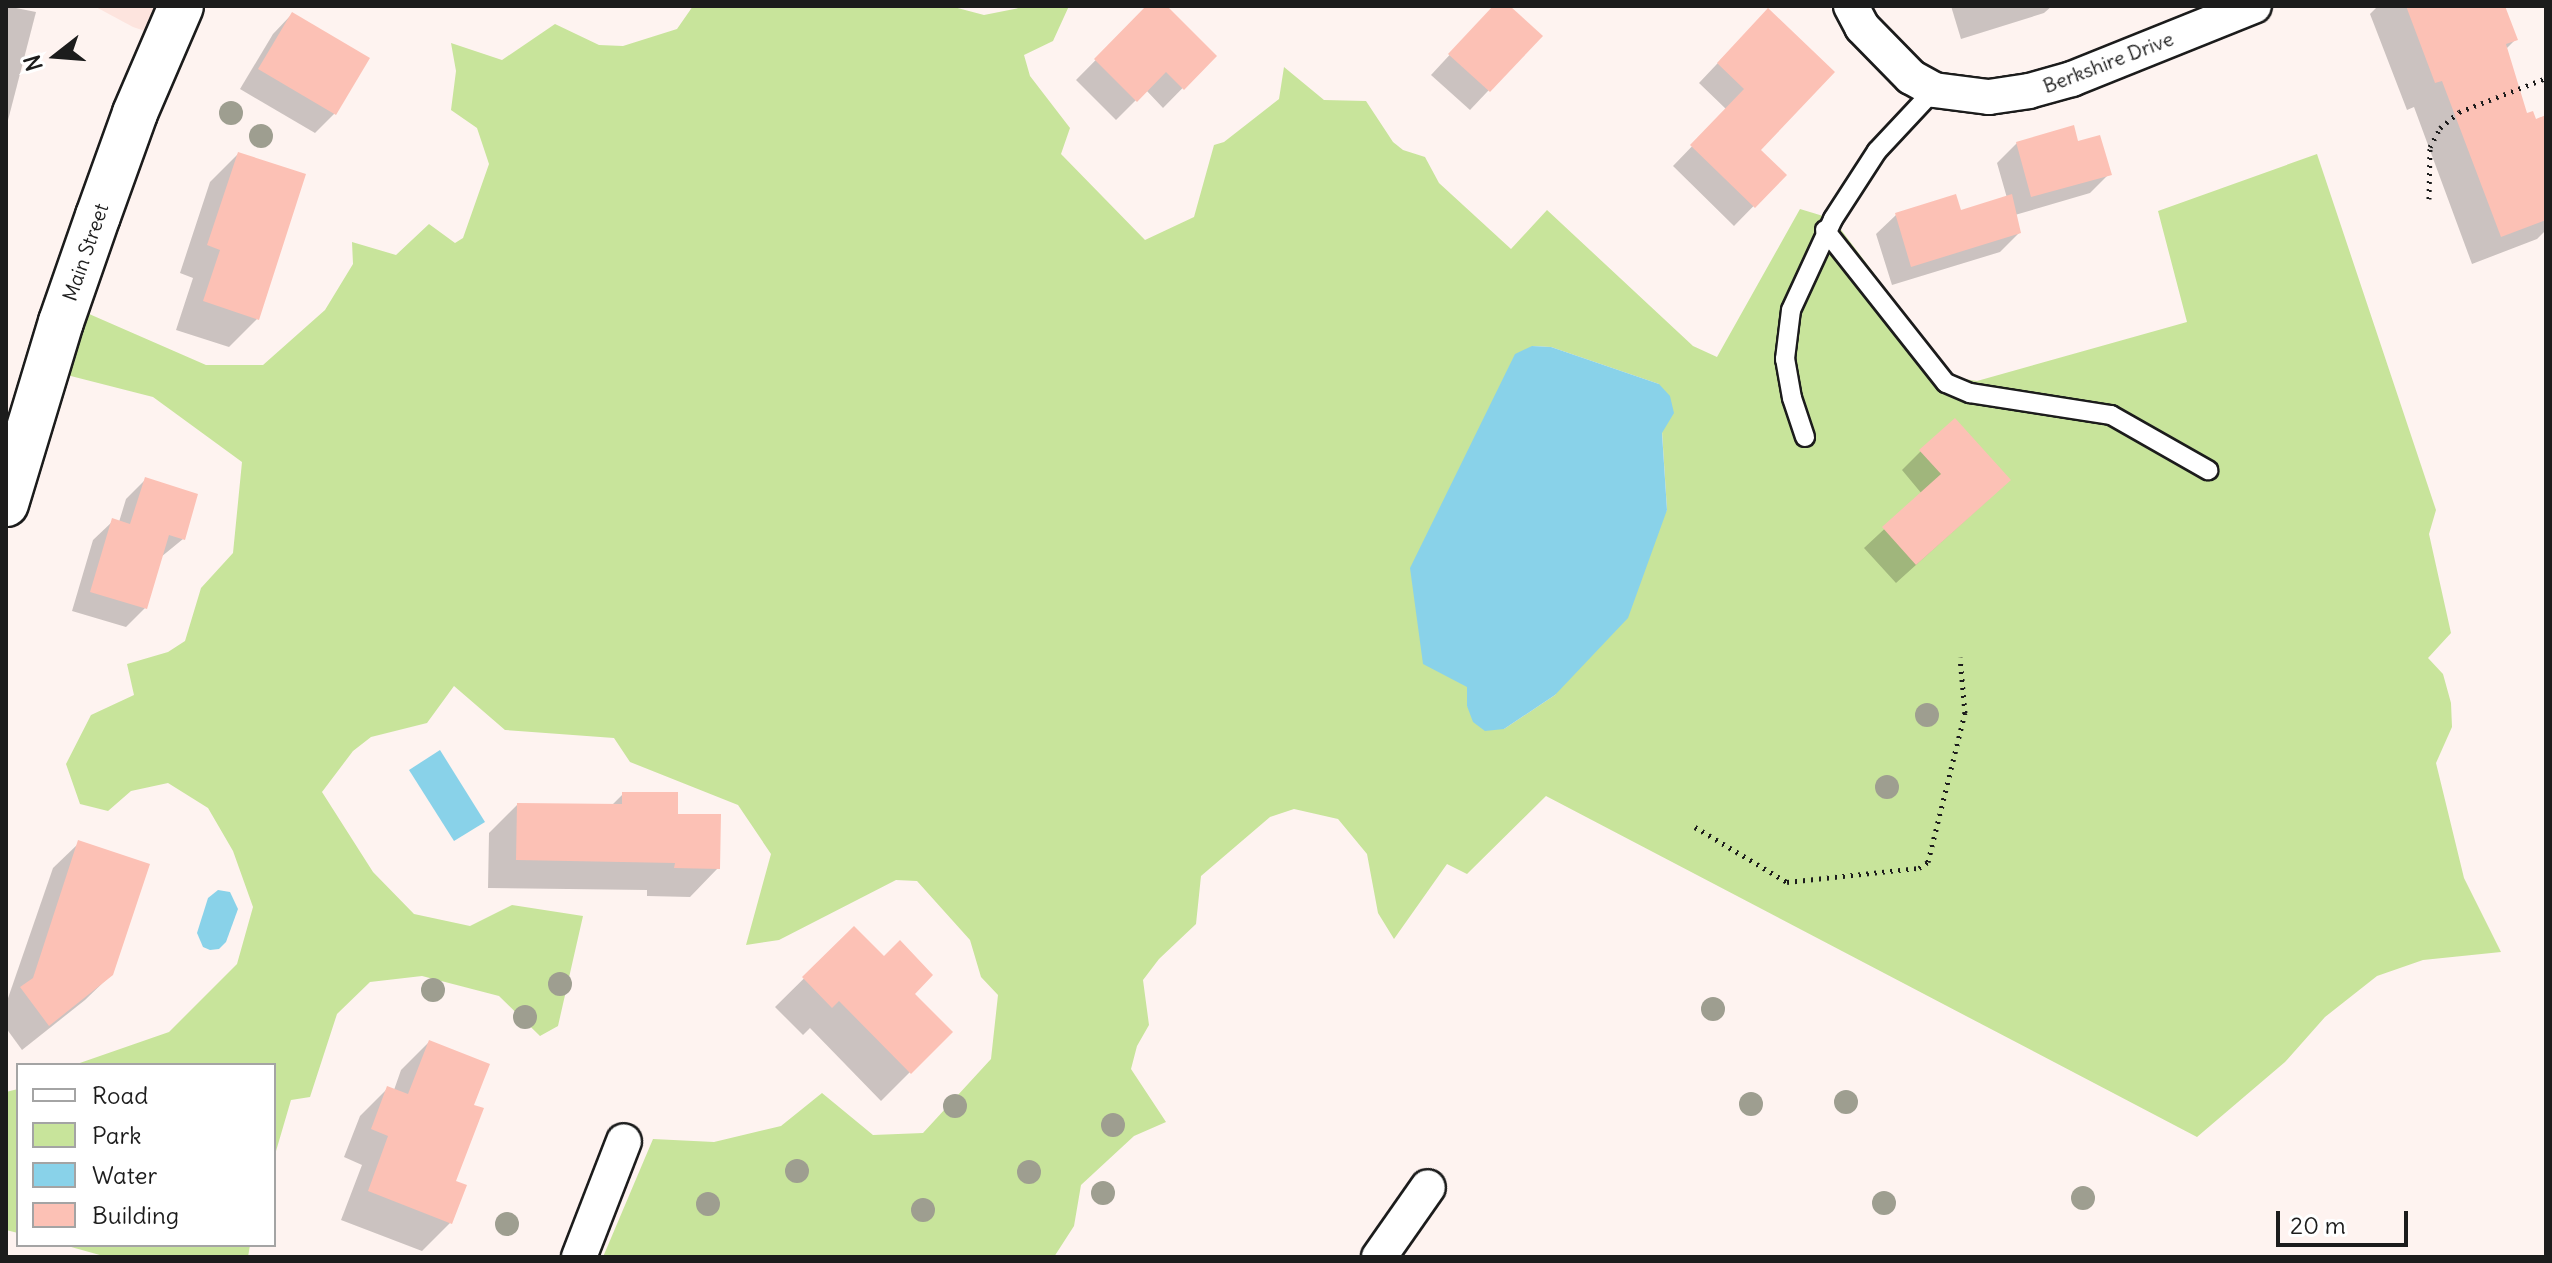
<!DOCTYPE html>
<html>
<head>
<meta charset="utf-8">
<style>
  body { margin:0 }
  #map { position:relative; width:2552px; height:1263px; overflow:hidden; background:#fef3f0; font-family:Delius,sans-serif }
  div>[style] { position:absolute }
  .built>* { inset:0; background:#fde4de }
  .green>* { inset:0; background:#c8e49b }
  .water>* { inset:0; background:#89d2e9 }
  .shadow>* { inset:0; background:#0003 }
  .building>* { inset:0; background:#fcc1b5 }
  .path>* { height:5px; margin-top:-2.5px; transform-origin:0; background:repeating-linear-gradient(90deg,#1c1c1c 0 2px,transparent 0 8px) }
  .roads { filter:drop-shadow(2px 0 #1c1c1c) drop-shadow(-2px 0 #1c1c1c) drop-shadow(0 2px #1c1c1c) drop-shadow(0 -2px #1c1c1c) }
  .service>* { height:18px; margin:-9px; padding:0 9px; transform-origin:9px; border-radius:9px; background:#fff }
  .minor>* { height:34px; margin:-17px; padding:0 17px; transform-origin:17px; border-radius:17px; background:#fff }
  .tertiary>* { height:44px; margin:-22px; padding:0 22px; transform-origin:22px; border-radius:22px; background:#fff }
  .trees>* { width:24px; height:24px; margin:-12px; border-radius:50%; background:#9e9e90 }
  span { translate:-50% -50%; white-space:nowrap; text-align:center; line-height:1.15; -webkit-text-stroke:6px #fff; paint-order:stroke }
  .street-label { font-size:20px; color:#1c1c1c }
  .frame { position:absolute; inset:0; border:8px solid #1c1c1c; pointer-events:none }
  .legend { position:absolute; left:16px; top:1063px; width:260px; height:184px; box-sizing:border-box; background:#fff; border:2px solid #a4a4a4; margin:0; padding:10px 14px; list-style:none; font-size:24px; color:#1c1c1c }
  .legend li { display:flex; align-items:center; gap:16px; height:40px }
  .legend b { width:40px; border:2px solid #a4a4a4 }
  .north { position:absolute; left:16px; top:16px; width:80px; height:80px; -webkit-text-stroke:6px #fff; paint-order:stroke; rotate:253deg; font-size:22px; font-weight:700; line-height:32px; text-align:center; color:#1c1c1c }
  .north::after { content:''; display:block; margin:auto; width:28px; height:36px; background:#1c1c1c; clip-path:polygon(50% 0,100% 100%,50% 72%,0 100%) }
  .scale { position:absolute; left:2276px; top:1211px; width:132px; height:36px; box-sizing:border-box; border:4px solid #1c1c1c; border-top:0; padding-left:10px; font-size:24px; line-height:28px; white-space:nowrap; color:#1c1c1c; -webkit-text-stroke:6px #fff; paint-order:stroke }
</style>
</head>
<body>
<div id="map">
  <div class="built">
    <i style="clip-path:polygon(94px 6px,181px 6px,166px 38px,133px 27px)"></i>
  </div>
  <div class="green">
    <i style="clip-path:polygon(evenodd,693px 6px,950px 6px,984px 15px,1029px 6px,1069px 6px,1053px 41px,1024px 55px,1030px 76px,1070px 128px,1061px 154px,1145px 240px,1194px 217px,1214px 145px,1224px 142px,1279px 99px,1284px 67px,1324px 100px,1366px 101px,1393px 142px,1403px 150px,1425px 157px,1439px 183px,1511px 249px,1547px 210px,1693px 346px,1717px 357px,1800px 209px,1833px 219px,1952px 377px,1977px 381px,2187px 322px,2158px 211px,2317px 154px,2436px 510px,2429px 534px,2451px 633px,2428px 658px,2443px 674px,2451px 703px,2452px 727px,2436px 763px,2464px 878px,2501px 952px,2423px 960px,2377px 976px,2325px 1017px,2285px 1062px,2197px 1137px,1546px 796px,1467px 874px,1447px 864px,1394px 939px,1378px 913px,1367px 854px,1338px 819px,1294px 809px,1270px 817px,1201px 876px,1196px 924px,1159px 959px,1143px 980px,1149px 1025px,1137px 1046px,1131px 1069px,1166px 1122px,1134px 1136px,1081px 1185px,1074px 1226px,1054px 1257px,603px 1257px,653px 1139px,714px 1142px,781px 1126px,822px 1093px,873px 1135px,923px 1133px,991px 1059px,998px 995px,981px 977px,970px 940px,917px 881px,896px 880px,779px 940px,746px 945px,771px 854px,738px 805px,630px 762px,614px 738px,505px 730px,454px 686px,427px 723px,371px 737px,353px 751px,322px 792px,373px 872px,414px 914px,470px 926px,512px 905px,583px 916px,558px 1026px,540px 1036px,499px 996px,422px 976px,370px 982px,337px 1014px,310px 1097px,291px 1100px,274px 1158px,274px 1065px,74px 1065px,169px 1032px,237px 964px,253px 907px,233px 851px,208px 808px,168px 783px,131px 791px,108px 811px,80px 804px,66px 764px,91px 715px,134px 695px,127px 664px,168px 652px,185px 641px,201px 588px,233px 553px,242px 462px,153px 397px,59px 373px,80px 310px,206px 365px,263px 365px,325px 310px,353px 264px,352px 242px,396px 255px,429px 224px,455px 243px,463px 238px,489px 164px,477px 128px,451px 110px,456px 71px,451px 43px,502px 60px,555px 24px,599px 45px,623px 46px,677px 29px,693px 6px,1532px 346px,1551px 347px,1659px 384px,1667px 510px,1555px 695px,1504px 729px,1467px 706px,1467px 687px,1532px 346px)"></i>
    <i style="clip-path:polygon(18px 1089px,18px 1233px,6px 1230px,6px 1092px)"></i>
    <i style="clip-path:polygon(64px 1245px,250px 1245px,248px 1257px,107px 1257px)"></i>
  </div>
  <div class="water">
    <i style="clip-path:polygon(1532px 346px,1551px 347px,1659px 384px,1670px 396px,1674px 413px,1662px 433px,1667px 510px,1628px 618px,1555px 695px,1504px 729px,1485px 731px,1473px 722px,1467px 706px,1467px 687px,1423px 664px,1410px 568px,1515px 354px)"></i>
    <i style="clip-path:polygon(440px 750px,485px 822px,454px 841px,409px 770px)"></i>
    <i style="clip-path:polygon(218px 890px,230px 892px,238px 909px,226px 942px,219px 949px,210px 950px,203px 947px,197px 933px,208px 898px)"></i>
  </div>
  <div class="shadow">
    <i style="clip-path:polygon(6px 6px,36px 12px,6px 128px)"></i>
    <i style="clip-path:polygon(1149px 6px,1164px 6px,1214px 56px,1163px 108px,1146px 90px,1116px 120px,1076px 80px)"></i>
    <i style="clip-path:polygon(1495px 6px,1507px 6px,1540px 36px,1470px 110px,1431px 75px)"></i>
    <i style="clip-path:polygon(1951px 6px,2052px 6px,2044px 13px,1961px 39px)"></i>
    <i style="clip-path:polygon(2378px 6px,2503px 6px,2516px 39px,2506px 49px,2526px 116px,2535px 121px,2546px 120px,2546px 230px,2537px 239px,2472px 264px,2414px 107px,2407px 110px,2370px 14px)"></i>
    <i style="clip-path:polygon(292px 14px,367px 59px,334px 114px,315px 133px,240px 89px,273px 34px)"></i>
    <i style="clip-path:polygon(1749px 30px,1759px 150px,1784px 175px,1734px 226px,1673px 166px,1727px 110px,1699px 83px)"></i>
    <i style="clip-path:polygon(2017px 143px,2077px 143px,2109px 174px,2090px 193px,2015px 215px,2019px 233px,2000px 252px,1892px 285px,1876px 234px,1896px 215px,1960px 212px,2007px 198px,1997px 163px)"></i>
    <i style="clip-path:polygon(238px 154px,257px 319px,229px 347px,176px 330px,193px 278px,180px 273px,210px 182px)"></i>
    <i style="clip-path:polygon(1921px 451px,1989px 499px,1896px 583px,1864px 548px,1922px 494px,1902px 470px)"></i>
    <i style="clip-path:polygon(145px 480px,183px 539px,161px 557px,145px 608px,126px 627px,72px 611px,93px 540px,113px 521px,119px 522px,126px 499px)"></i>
    <i style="clip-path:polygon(623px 794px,676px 816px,718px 868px,690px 897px,647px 896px,647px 890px,488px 888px,489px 833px,517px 805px,611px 806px)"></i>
    <i style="clip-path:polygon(79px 843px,112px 974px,85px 1000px,22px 1050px,6px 1028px,6px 1004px,53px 868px)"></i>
    <i style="clip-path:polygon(854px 929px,950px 1032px,881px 1101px,810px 1028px,803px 1035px,775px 1007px)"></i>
    <i style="clip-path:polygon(429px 1042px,471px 1106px,454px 1182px,450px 1223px,422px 1251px,341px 1220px,362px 1165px,344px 1157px,360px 1116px,388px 1088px,394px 1090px,401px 1070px)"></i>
  </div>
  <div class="building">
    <i style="clip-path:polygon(1146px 6px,1167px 6px,1217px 56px,1184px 90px,1166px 72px,1137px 102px,1094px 59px)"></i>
    <i style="clip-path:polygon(1493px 6px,1510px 6px,1543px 36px,1490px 92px,1448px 54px)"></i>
    <i style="clip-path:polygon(2406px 6px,2505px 6px,2518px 40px,2506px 44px,2527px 113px,2533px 111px,2536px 119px,2546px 115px,2546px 220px,2501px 237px,2442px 81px,2435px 83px)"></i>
    <i style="clip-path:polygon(1768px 8px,1835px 72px,1761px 150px,1787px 175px,1755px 208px,1690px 145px,1744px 89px,1717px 63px)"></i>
    <i style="clip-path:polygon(292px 12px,370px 58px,336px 115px,258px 69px)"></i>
    <i style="clip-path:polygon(2074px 125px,2078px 141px,2100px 135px,2112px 175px,2031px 197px,2016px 142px)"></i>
    <i style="clip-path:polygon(238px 152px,306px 174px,259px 320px,203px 301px,220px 250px,207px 245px)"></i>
    <i style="clip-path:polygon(1956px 194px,1961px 210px,2012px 194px,2021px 233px,1911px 267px,1895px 213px)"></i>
    <i style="clip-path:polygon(1955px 418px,2011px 480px,1916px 565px,1882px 527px,1941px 474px,1919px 450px)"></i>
    <i style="clip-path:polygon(145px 477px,198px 494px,185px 540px,169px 535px,147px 609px,90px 592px,112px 518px,130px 524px)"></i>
    <i style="clip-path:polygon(622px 792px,678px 792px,678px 814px,721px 814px,720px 869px,674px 868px,675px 863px,516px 860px,517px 803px,622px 804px)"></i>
    <i style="clip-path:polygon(78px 840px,150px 864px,113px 975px,49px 1026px,20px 987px,33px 978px)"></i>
    <i style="clip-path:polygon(854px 926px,884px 956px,900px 940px,933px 975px,915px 994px,953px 1032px,911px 1074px,839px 1001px,832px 1008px,802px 977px)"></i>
    <i style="clip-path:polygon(429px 1040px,490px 1064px,474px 1105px,484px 1108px,456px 1181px,467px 1185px,452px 1224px,368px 1191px,388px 1136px,371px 1129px,387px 1086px,408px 1094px)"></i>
  </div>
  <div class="path">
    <i style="left:2429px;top:199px;width:52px;rotate:-88.9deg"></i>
    <i style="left:2430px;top:147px;width:21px;rotate:-62deg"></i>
    <i style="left:2440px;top:128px;width:25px;rotate:-40deg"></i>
    <i style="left:2459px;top:112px;width:93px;rotate:-21.3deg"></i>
    <i style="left:1695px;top:827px;width:107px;rotate:30.9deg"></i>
    <i style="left:1787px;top:882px;width:133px;rotate:-6.1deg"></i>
    <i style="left:1919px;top:868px;width:11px;rotate:-34deg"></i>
    <i style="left:1928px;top:862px;width:154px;rotate:-76.1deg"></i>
    <i style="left:1965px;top:713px;width:56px;rotate:-95.1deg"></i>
  </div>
  <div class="roads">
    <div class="service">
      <i style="left:1825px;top:230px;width:195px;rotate:51.7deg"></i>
      <i style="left:1946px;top:383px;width:26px;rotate:23deg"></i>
      <i style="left:1970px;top:393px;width:143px;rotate:8.9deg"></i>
      <i style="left:2111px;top:415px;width:112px;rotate:29.6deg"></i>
      <i style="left:1805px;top:437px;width:41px;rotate:-108.4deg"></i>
      <i style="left:1792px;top:398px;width:40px;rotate:-100deg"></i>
      <i style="left:1785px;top:359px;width:49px;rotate:-83deg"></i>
      <i style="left:1791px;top:310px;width:100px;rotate:-65.2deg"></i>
      <i style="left:1833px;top:219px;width:81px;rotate:-57.1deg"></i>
      <i style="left:1877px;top:151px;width:83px;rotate:-46.9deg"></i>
    </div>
    <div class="minor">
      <i style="left:1851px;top:6px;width:24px;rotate:62deg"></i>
      <i style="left:1862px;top:27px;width:70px;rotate:45.6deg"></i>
      <i style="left:1911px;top:77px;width:26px;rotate:29deg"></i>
      <i style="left:1934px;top:90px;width:55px;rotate:7.3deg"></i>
      <i style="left:1989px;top:97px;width:40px;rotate:-8.5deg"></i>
      <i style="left:2029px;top:91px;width:45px;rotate:-15.6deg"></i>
      <i style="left:2072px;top:79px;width:196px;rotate:-21.9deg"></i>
      <i style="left:579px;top:1257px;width:124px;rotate:-68.8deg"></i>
      <i style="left:1379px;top:1257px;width:85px;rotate:-55deg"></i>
    </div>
    <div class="tertiary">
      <i style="left:6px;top:504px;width:190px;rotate:-73.2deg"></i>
      <i style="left:61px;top:322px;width:112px;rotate:-70.8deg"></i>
      <i style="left:98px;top:216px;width:109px;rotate:-70.2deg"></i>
      <i style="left:135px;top:113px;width:116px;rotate:-66.7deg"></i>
    </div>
  </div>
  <div class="trees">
    <i style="left:231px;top:113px"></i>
    <i style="left:261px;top:136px"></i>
    <i style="left:1927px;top:715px"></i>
    <i style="left:1887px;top:787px"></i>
    <i style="left:560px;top:984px"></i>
    <i style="left:433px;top:990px"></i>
    <i style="left:1713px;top:1009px"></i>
    <i style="left:525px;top:1017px"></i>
    <i style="left:1846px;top:1102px"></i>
    <i style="left:1751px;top:1104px"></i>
    <i style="left:955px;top:1106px"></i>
    <i style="left:1113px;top:1125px"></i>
    <i style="left:797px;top:1171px"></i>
    <i style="left:1029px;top:1172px"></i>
    <i style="left:1103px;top:1193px"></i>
    <i style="left:2083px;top:1198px"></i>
    <i style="left:1884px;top:1203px"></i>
    <i style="left:708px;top:1204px"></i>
    <i style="left:923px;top:1210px"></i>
    <i style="left:507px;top:1224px"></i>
  </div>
  <div class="street-label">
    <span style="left:2108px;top:62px;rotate:-21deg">Berkshire Drive</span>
    <span style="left:85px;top:252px;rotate:-71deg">Main Street</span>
  </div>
  <div class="frame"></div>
  <ul class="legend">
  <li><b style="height:10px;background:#fff"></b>Road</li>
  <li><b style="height:22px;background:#c8e49b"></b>Park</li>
  <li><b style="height:22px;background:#89d2e9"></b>Water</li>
  <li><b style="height:22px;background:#fcc1b5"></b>Building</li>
  </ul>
  <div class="north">N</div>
  <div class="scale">20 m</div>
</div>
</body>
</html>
